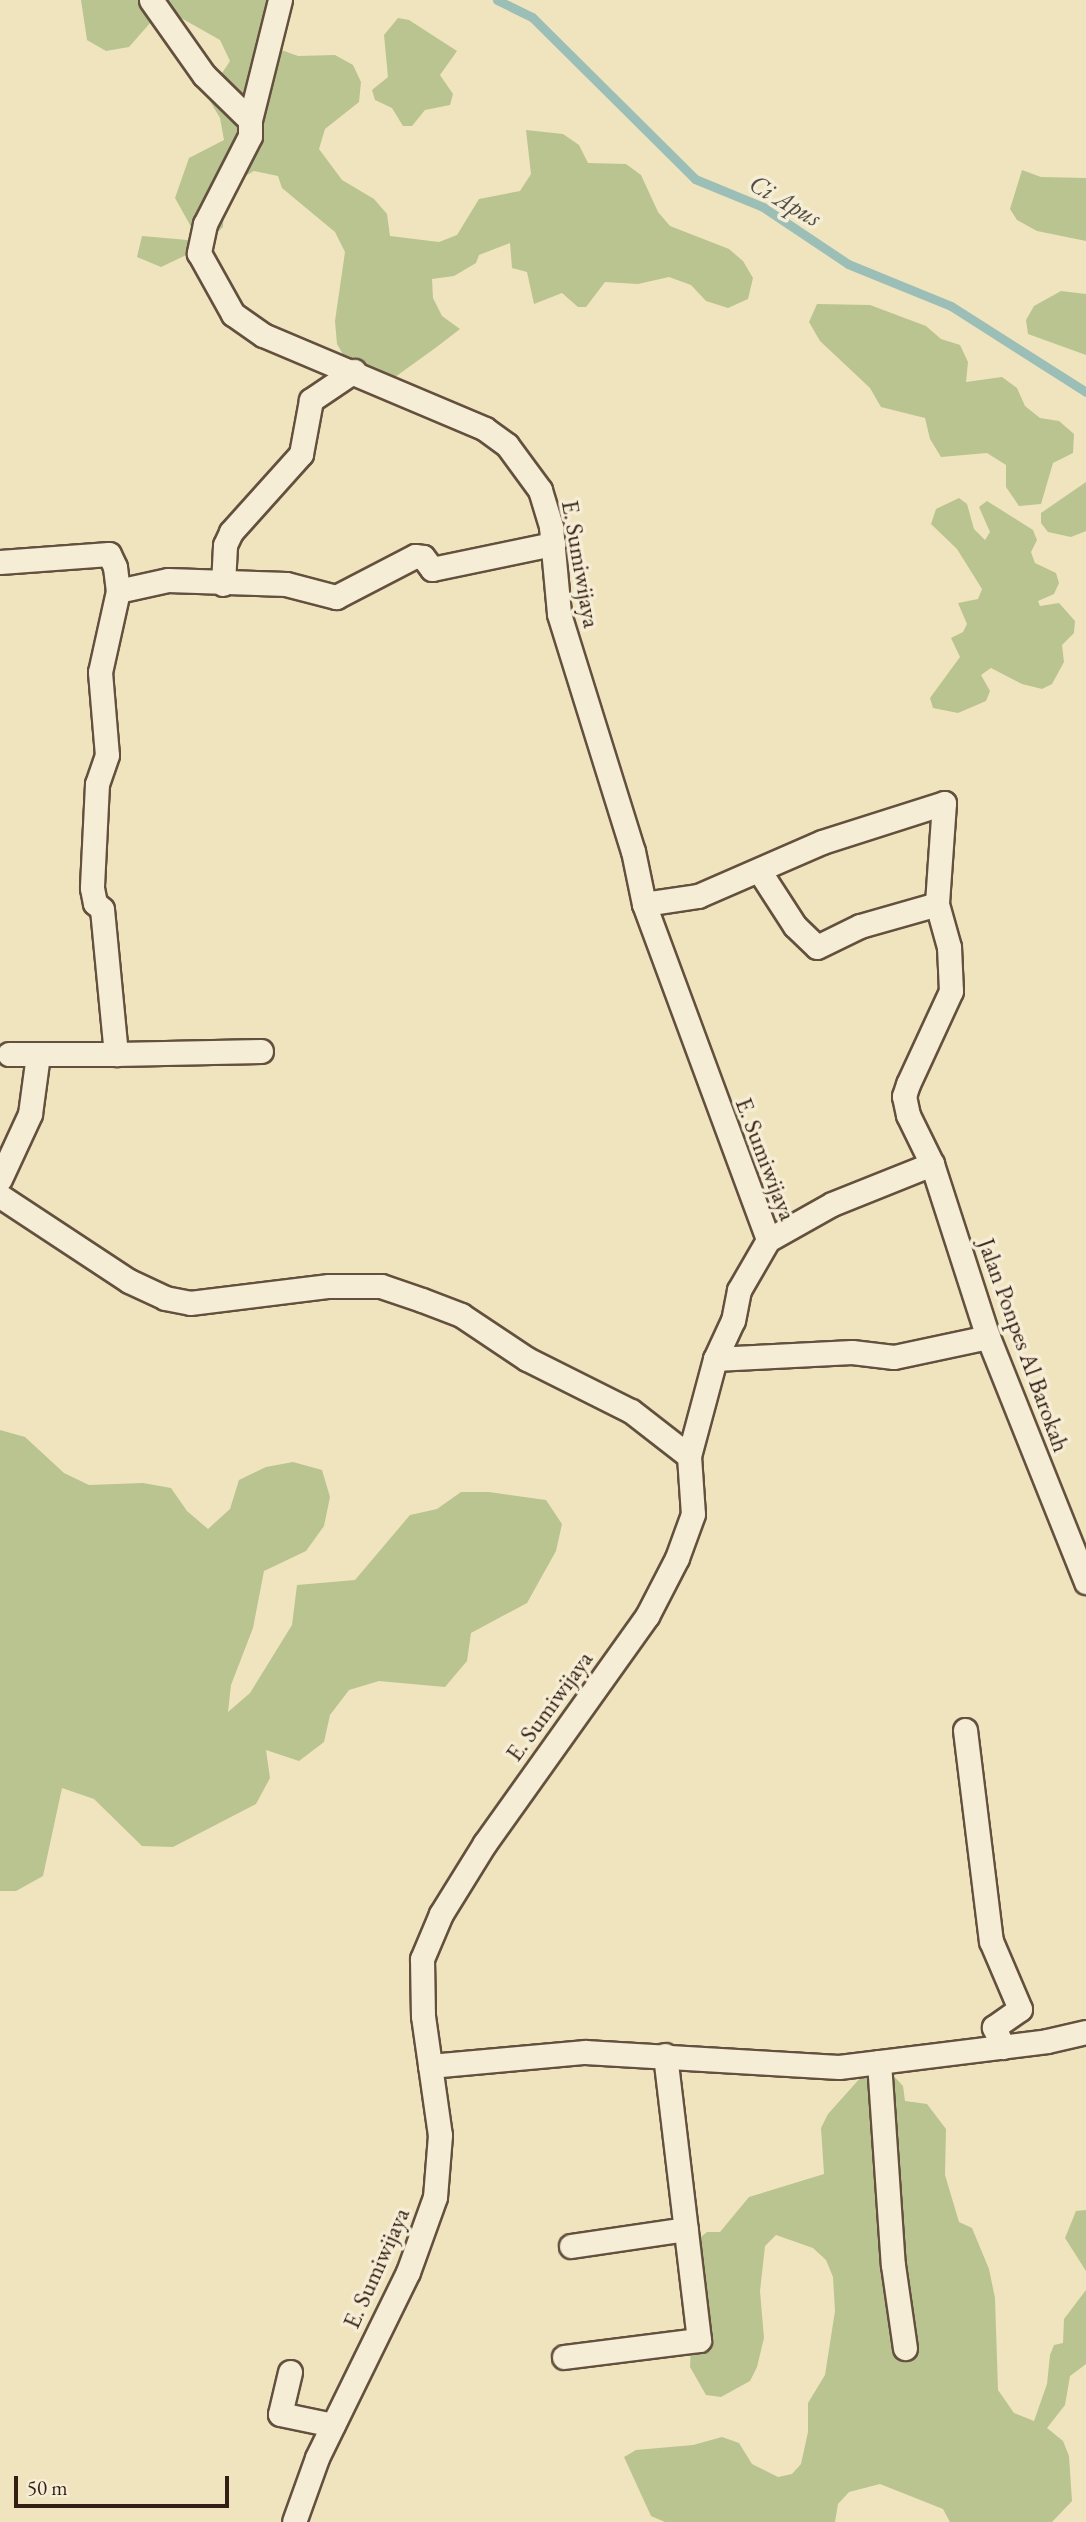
<!DOCTYPE html>
<html>
<head>
<meta charset="utf-8">
<style>
  body { margin:0 }
  #map { position:relative; width:1086px; height:2522px; overflow:hidden; background:#f0e4be; font-family:"EB Garamond",serif }
  div>[style] { position:absolute }
  .green>* { inset:0; background:#b9c491 }
  .stream>* { height:9px; margin:-4.5px; padding:0 4.5px; transform-origin:4.5px; border-radius:4.5px; background:#9bbeb7 }
  .roads { filter:drop-shadow(2px 0 #63503e) drop-shadow(-2px 0 #63503e) drop-shadow(0 2px #63503e) drop-shadow(0 -2px #63503e) }
  .minor>* { height:23px; margin:-11.5px; padding:0 11.5px; transform-origin:11.5px; border-radius:11.5px; background:#f5edd5 }
  span { translate:-50% -50%; white-space:nowrap; text-align:center; line-height:1.15; -webkit-text-stroke:7px #f5edd5; paint-order:stroke }
  .street-label { font-size:24px; color:#341e13 }
  .water-label { font-size:26px; color:#534e44; font-style:italic }
  .scale { position:absolute; left:14px; top:2476px; width:215px; height:32px; box-sizing:border-box; border:4px solid #341e13; border-top:0; padding-left:9px; font-size:21px; line-height:24px; white-space:nowrap; color:#341e13; -webkit-text-stroke:5px #f5edd5; paint-order:stroke }
</style>
</head>
<body>
<div id="map">
  <div class="green">
    <i style="clip-path:polygon(81px 0,274px 0,273px 47px,298px 56px,335px 55px,353px 65px,361px 82px,359px 102px,325px 129px,319px 149px,342px 180px,374px 199px,387px 214px,390px 236px,439px 242px,457px 235px,479px 199px,520px 191px,531px 174px,526px 130px,563px 134px,579px 145px,588px 163px,626px 164px,641px 175px,658px 212px,670px 226px,729px 249px,743px 261px,753px 278px,748px 299px,728px 308px,706px 301px,691px 285px,669px 277px,638px 284px,605px 282px,586px 307px,578px 307px,562px 293px,534px 304px,527px 272px,512px 268px,510px 243px,479px 255px,476px 263px,454px 276px,432px 279px,433px 298px,442px 316px,460px 329px,438px 346px,391px 380px,348px 363px,337px 344px,335px 321px,345px 252px,335px 232px,282px 188px,278px 176px,254px 171px,233px 183px,224px 203px,223px 227px,201px 248px,161px 267px,137px 257px,142px 236px,199px 241px,175px 198px,189px 158px,224px 140px,220px 118px,207px 96px,230px 61px,220px 40px,181px 18px,158px 14px,129px 47px,106px 51px,87px 40px)"></i>
    <i style="clip-path:polygon(398px 18px,409px 20px,457px 51px,440px 75px,453px 94px,450px 105px,425px 110px,412px 126px,403px 126px,392px 108px,375px 100px,372px 90px,388px 77px,384px 35px)"></i>
    <i style="clip-path:polygon(1022px 170px,1041px 177px,1086px 178px,1086px 241px,1037px 231px,1017px 220px,1010px 209px)"></i>
    <i style="clip-path:polygon(1061px 291px,1086px 294px,1086px 355px,1028px 334px,1026px 320px,1034px 306px)"></i>
    <i style="clip-path:polygon(817px 304px,870px 305px,926px 326px,941px 339px,960px 345px,968px 362px,966px 382px,1002px 377px,1017px 388px,1025px 406px,1040px 418px,1059px 421px,1074px 434px,1073px 453px,1053px 463px,1041px 504px,1019px 506px,1006px 487px,1006px 465px,987px 453px,941px 457px,930px 439px,925px 418px,881px 407px,870px 388px,820px 341px,809px 322px)"></i>
    <i style="clip-path:polygon(1086px 482px,1086px 531px,1071px 537px,1048px 532px,1041px 523px,1041px 513px)"></i>
    <i style="clip-path:polygon(959px 498px,967px 504px,974px 529px,985px 540px,990px 532px,979px 507px,987px 501px,1033px 530px,1037px 540px,1031px 552px,1035px 563px,1056px 573px,1059px 583px,1054px 594px,1038px 601px,1040px 606px,1059px 603px,1075px 621px,1074px 633px,1062px 645px,1064px 662px,1052px 684px,1042px 689px,1022px 684px,991px 668px,981px 675px,990px 691px,986px 701px,958px 713px,933px 708px,930px 698px,960px 657px,951px 638px,963px 632px,967px 624px,958px 603px,978px 599px,982px 589px,957px 549px,931px 524px,936px 509px)"></i>
    <i style="clip-path:polygon(0 1430px,25px 1437px,64px 1473px,89px 1485px,143px 1483px,171px 1488px,187px 1511px,208px 1529px,230px 1509px,239px 1480px,266px 1467px,293px 1462px,322px 1470px,330px 1497px,324px 1526px,306px 1551px,264px 1571px,253px 1628px,231px 1685px,228px 1712px,250px 1693px,292px 1625px,297px 1585px,355px 1580px,410px 1515px,437px 1509px,461px 1492px,489px 1492px,546px 1500px,562px 1524px,556px 1551px,527px 1603px,471px 1633px,467px 1661px,445px 1687px,379px 1681px,349px 1690px,330px 1715px,324px 1742px,299px 1761px,266px 1750px,270px 1778px,256px 1804px,173px 1847px,142px 1846px,94px 1799px,62px 1788px,43px 1876px,16px 1891px,0 1891px)"></i>
    <i style="clip-path:polygon(877px 2071px,891px 2073px,903px 2086px,905px 2101px,927px 2104px,946px 2129px,945px 2175px,959px 2222px,972px 2228px,989px 2269px,995px 2298px,998px 2390px,1014px 2413px,1034px 2421px,1047px 2384px,1050px 2355px,1054px 2345px,1063px 2343px,1064px 2319px,1086px 2290px,1086px 2364px,1070px 2376px,1065px 2405px,1047px 2428px,1063px 2441px,1069px 2456px,1072px 2501px,1052px 2522px,950px 2522px,943px 2509px,880px 2484px,849px 2492px,838px 2504px,835px 2522px,665px 2522px,651px 2516px,624px 2457px,636px 2450px,693px 2445px,722px 2437px,739px 2443px,752px 2464px,778px 2477px,792px 2474px,801px 2464px,808px 2432px,808px 2403px,825px 2375px,835px 2311px,833px 2277px,826px 2260px,813px 2248px,776px 2235px,765px 2246px,760px 2291px,764px 2338px,757px 2367px,750px 2381px,721px 2397px,706px 2395px,690px 2367px,696px 2241px,707px 2232px,720px 2232px,749px 2197px,824px 2174px,821px 2128px,828px 2114px,862px 2076px)"></i>
    <i style="clip-path:polygon(1086px 2210px,1086px 2271px,1065px 2238px,1076px 2211px)"></i>
  </div>
  <div class="stream">
    <i style="left:497px;top:0;width:39px;rotate:26deg"></i>
    <i style="left:532px;top:17px;width:230px;rotate:44.8deg"></i>
    <i style="left:695px;top:179px;width:74px;rotate:22.4deg"></i>
    <i style="left:763px;top:207px;width:102px;rotate:33.8deg"></i>
    <i style="left:848px;top:264px;width:111px;rotate:22.2deg"></i>
    <i style="left:951px;top:306px;width:160px;rotate:32.5deg"></i>
  </div>
  <div class="roads">
    <div class="minor">
      <i style="left:151px;top:0;width:92px;rotate:54.8deg"></i>
      <i style="left:204px;top:75px;width:64px;rotate:44.4deg"></i>
      <i style="left:250px;top:120px;width:16px;rotate:90deg"></i>
      <i style="left:250px;top:136px;width:99px;rotate:117.1deg"></i>
      <i style="left:205px;top:224px;width:30px;rotate:102deg"></i>
      <i style="left:199px;top:253px;width:70px;rotate:60.9deg"></i>
      <i style="left:233px;top:314px;width:37px;rotate:35deg"></i>
      <i style="left:263px;top:335px;width:241px;rotate:22.9deg"></i>
      <i style="left:485px;top:429px;width:27px;rotate:36deg"></i>
      <i style="left:507px;top:445px;width:56px;rotate:53.7deg"></i>
      <i style="left:540px;top:490px;width:39px;rotate:73deg"></i>
      <i style="left:551px;top:527px;width:87px;rotate:84.7deg"></i>
      <i style="left:559px;top:614px;width:248px;rotate:72.7deg"></i>
      <i style="left:633px;top:851px;width:54px;rotate:78.3deg"></i>
      <i style="left:644px;top:904px;width:358px;rotate:69.7deg"></i>
      <i style="left:768px;top:1240px;width:58px;rotate:120.1deg"></i>
      <i style="left:739px;top:1290px;width:31px;rotate:101deg"></i>
      <i style="left:733px;top:1320px;width:43px;rotate:114.8deg"></i>
      <i style="left:715px;top:1359px;width:100px;rotate:105deg"></i>
      <i style="left:689px;top:1456px;width:58px;rotate:86.1deg"></i>
      <i style="left:693px;top:1514px;width:47px;rotate:110deg"></i>
      <i style="left:677px;top:1558px;width:65px;rotate:117.3deg"></i>
      <i style="left:647px;top:1616px;width:279px;rotate:125.5deg"></i>
      <i style="left:485px;top:1843px;width:84px;rotate:121.8deg"></i>
      <i style="left:441px;top:1914px;width:49px;rotate:112.9deg"></i>
      <i style="left:422px;top:1959px;width:57px;rotate:89deg"></i>
      <i style="left:423px;top:2016px;width:120px;rotate:81.9deg"></i>
      <i style="left:440px;top:2135px;width:62px;rotate:94.6deg"></i>
      <i style="left:435px;top:2197px;width:80px;rotate:109.8deg"></i>
      <i style="left:408px;top:2272px;width:207px;rotate:116.1deg"></i>
      <i style="left:317px;top:2458px;width:68px;rotate:109.8deg"></i>
      <i style="left:250px;top:120px;width:124px;rotate:-76deg"></i>
      <i style="left:0;top:562px;width:109px;rotate:-4.2deg"></i>
      <i style="left:109px;top:554px;width:14px;rotate:65deg"></i>
      <i style="left:115px;top:567px;width:24px;rotate:83deg"></i>
      <i style="left:118px;top:591px;width:83px;rotate:102.5deg"></i>
      <i style="left:100px;top:672px;width:83px;rotate:85.2deg"></i>
      <i style="left:107px;top:755px;width:31px;rotate:109deg"></i>
      <i style="left:97px;top:784px;width:104px;rotate:92.8deg"></i>
      <i style="left:92px;top:888px;width:15px;rotate:79deg"></i>
      <i style="left:95px;top:903px;width:9px;rotate:41deg"></i>
      <i style="left:102px;top:909px;width:146px;rotate:84.5deg"></i>
      <i style="left:116px;top:1054px;width:145px;rotate:-1.2deg"></i>
      <i style="left:223px;top:584px;width:39px;rotate:-87deg"></i>
      <i style="left:225px;top:545px;width:14px;rotate:-65deg"></i>
      <i style="left:231px;top:532px;width:105px;rotate:-48.1deg"></i>
      <i style="left:301px;top:454px;width:55px;rotate:-79.5deg"></i>
      <i style="left:311px;top:400px;width:52px;rotate:-34deg"></i>
      <i style="left:118px;top:591px;width:51px;rotate:-12.4deg"></i>
      <i style="left:168px;top:580px;width:118px;rotate:1.9deg"></i>
      <i style="left:286px;top:584px;width:52px;rotate:14.6deg"></i>
      <i style="left:336px;top:597px;width:89px;rotate:-27.4deg"></i>
      <i style="left:415px;top:556px;width:8px;rotate:7deg"></i>
      <i style="left:423px;top:557px;width:15px;rotate:53deg"></i>
      <i style="left:432px;top:569px;width:124px;rotate:-11.7deg"></i>
      <i style="left:760px;top:872px;width:64px;rotate:57.1deg"></i>
      <i style="left:795px;top:926px;width:30px;rotate:44deg"></i>
      <i style="left:817px;top:947px;width:48px;rotate:-26deg"></i>
      <i style="left:860px;top:926px;width:80px;rotate:-15.9deg"></i>
      <i style="left:644px;top:904px;width:55px;rotate:-8.4deg"></i>
      <i style="left:698px;top:896px;width:135px;rotate:-23.5deg"></i>
      <i style="left:822px;top:842px;width:128px;rotate:-17.7deg"></i>
      <i style="left:944px;top:803px;width:101px;rotate:94deg"></i>
      <i style="left:937px;top:904px;width:45px;rotate:74.4deg"></i>
      <i style="left:949px;top:947px;width:44px;rotate:87.4deg"></i>
      <i style="left:951px;top:991px;width:102px;rotate:114.8deg"></i>
      <i style="left:908px;top:1084px;width:13px;rotate:108deg"></i>
      <i style="left:904px;top:1096px;width:19px;rotate:78deg"></i>
      <i style="left:908px;top:1115px;width:55px;rotate:63.9deg"></i>
      <i style="left:932px;top:1164px;width:182px;rotate:72.1deg"></i>
      <i style="left:988px;top:1337px;width:264px;rotate:68.2deg"></i>
      <i style="left:9px;top:1054px;width:107px"></i>
      <i style="left:0;top:1179px;width:72px;rotate:-65.2deg"></i>
      <i style="left:30px;top:1114px;width:60px;rotate:-82.3deg"></i>
      <i style="left:0;top:1196px;width:154px;rotate:33.4deg"></i>
      <i style="left:129px;top:1281px;width:40px;rotate:25deg"></i>
      <i style="left:165px;top:1298px;width:25px;rotate:11deg"></i>
      <i style="left:190px;top:1303px;width:140px;rotate:-7deg"></i>
      <i style="left:329px;top:1286px;width:52px"></i>
      <i style="left:381px;top:1286px;width:43px;rotate:18.9deg"></i>
      <i style="left:422px;top:1300px;width:42px;rotate:21deg"></i>
      <i style="left:461px;top:1315px;width:79px;rotate:33.7deg"></i>
      <i style="left:527px;top:1359px;width:116px;rotate:26.6deg"></i>
      <i style="left:631px;top:1411px;width:73px;rotate:37.8deg"></i>
      <i style="left:768px;top:1240px;width:73px;rotate:-29.4deg"></i>
      <i style="left:832px;top:1204px;width:108px;rotate:-21.8deg"></i>
      <i style="left:715px;top:1359px;width:137px;rotate:-2.9deg"></i>
      <i style="left:852px;top:1352px;width:42px;rotate:6.8deg"></i>
      <i style="left:894px;top:1357px;width:96px;rotate:-12deg"></i>
      <i style="left:965px;top:1730px;width:213px;rotate:83deg"></i>
      <i style="left:991px;top:1941px;width:74px;rotate:66.9deg"></i>
      <i style="left:1020px;top:2009px;width:32px;rotate:145deg"></i>
      <i style="left:994px;top:2027px;width:22px;rotate:66deg"></i>
      <i style="left:879px;top:2062px;width:203px;rotate:86.1deg"></i>
      <i style="left:893px;top:2265px;width:84px;rotate:81.8deg"></i>
      <i style="left:430px;top:2066px;width:156px;rotate:-5.2deg"></i>
      <i style="left:585px;top:2052px;width:254px;rotate:3.4deg"></i>
      <i style="left:839px;top:2067px;width:210px;rotate:-7.1deg"></i>
      <i style="left:1047px;top:2041px;width:40px;rotate:-13deg"></i>
      <i style="left:571px;top:2246px;width:116px;rotate:-8.4deg"></i>
      <i style="left:564px;top:2357px;width:136px;rotate:-7.2deg"></i>
      <i style="left:699px;top:2340px;width:287px;rotate:-96.8deg"></i>
      <i style="left:290px;top:2372px;width:43px;rotate:103.4deg"></i>
      <i style="left:280px;top:2414px;width:54px;rotate:11.7deg"></i>
    </div>
  </div>
  <div class="street-label">
    <span style="left:581px;top:564px;rotate:80deg">E. Sumiwijaya</span>
    <span style="left:766px;top:1159px;rotate:69deg">E. Sumiwijaya</span>
    <span style="left:1024px;top:1345px;rotate:70deg">Jalan Ponpes Al Barokah</span>
    <span style="left:549px;top:1706px;rotate:-54deg">E. Sumiwijaya</span>
    <span style="left:376px;top:2268px;rotate:-66deg">E. Sumiwijaya</span>
  </div>
  <div class="water-label">
    <span style="left:785px;top:201px;rotate:30deg">Ci Apus</span>
  </div>
  <div class="scale">50 m</div>
</div>
</body>
</html>
